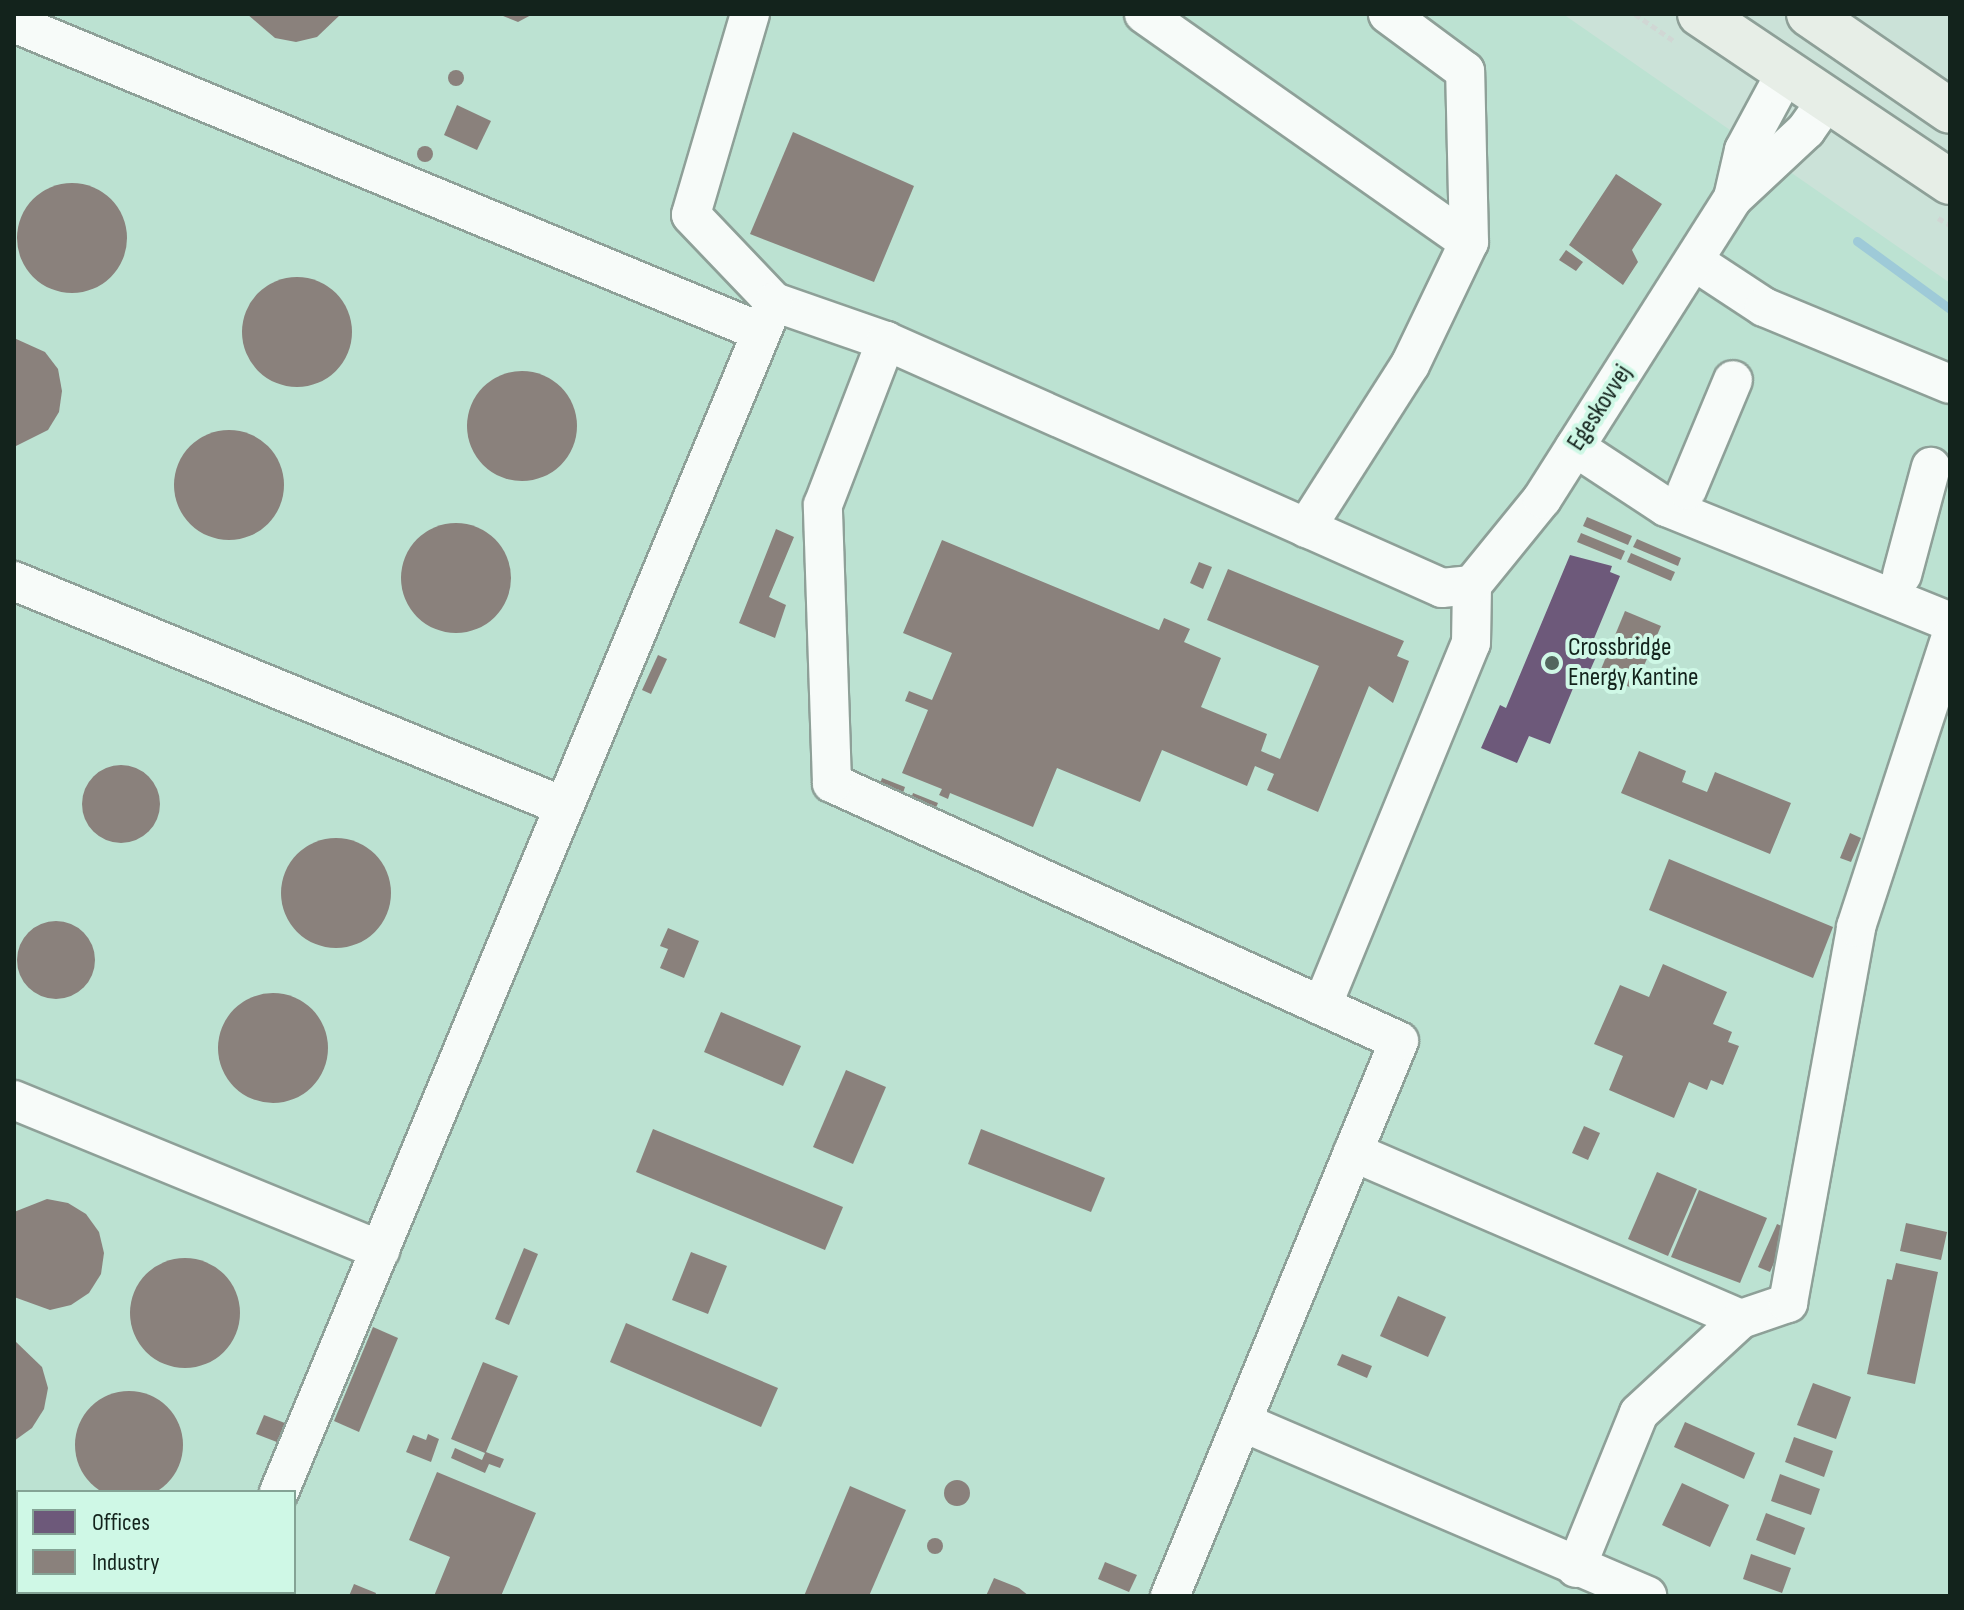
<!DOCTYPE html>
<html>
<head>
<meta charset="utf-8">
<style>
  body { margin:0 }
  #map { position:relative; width:1964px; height:1610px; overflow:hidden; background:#cbe2d8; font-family:"Sofia Sans Condensed",sans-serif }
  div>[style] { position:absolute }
  .built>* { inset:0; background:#bce2d2 }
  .offices>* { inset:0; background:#6d597a }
  .industry>* { inset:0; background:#8a817c }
  .round { border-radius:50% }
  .stream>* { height:9px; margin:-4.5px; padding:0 4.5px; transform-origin:4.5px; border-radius:4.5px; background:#9ecad8 }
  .path>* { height:5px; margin-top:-2.5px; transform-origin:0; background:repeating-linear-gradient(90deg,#d0d7d4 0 6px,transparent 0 10px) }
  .roads { filter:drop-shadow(2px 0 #8ea098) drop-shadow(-2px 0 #8ea098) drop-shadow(0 2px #8ea098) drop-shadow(0 -2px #8ea098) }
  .minor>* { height:38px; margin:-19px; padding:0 19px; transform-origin:19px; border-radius:19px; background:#f7fbf9 }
  .major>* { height:44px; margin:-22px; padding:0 22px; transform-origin:22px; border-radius:22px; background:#e7eee7 }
  .dots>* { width:22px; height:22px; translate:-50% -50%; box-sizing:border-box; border:4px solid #cff8e6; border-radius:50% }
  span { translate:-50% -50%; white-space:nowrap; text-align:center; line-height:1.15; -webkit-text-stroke:8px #cff8e6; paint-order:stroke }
  .street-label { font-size:26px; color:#13231c }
  .poi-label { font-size:26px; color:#13231c }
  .left { translate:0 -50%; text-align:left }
  .frame { position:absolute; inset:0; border:16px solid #13231c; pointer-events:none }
  .legend { position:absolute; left:16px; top:1490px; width:280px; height:104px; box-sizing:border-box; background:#cff8e6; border:2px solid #84a395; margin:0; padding:10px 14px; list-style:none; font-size:24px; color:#13231c }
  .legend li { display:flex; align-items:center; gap:16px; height:40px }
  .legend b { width:40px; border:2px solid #84a395 }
</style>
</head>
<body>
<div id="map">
  <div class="built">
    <i style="clip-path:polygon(evenodd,14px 14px,1563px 14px,1950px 283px,1950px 1596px,14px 1596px,14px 14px,18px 1492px,294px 1492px,294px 1592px,18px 1592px,18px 1492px)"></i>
  </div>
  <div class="offices">
    <i style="clip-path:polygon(1570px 555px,1612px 566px,1610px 572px,1620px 576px,1588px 653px,1596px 657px,1584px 684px,1576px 681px,1550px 744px,1529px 736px,1517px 763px,1481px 748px,1500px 705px,1506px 708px)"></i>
  </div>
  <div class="industry">
    <i style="clip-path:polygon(247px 14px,341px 14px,317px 37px,296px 42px,275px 38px)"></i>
    <i style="clip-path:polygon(498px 14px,533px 14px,518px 22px)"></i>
    <i class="round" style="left:448px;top:70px;width:16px;height:16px"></i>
    <i style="clip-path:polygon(457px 105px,491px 121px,477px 150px,444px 135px)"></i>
    <i style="clip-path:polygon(793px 132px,914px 186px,874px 282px,750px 234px)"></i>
    <i class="round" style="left:417px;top:146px;width:16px;height:16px"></i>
    <i style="clip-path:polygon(1616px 174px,1662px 204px,1632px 250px,1638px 262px,1623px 285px,1569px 245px)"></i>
    <i class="round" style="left:17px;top:183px;width:110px;height:110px"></i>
    <i style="clip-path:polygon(1566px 250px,1583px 262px,1576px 271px,1559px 260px)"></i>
    <i class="round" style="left:242px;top:277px;width:110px;height:110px"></i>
    <i style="clip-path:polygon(14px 338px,45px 352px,58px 369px,62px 391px,59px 412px,48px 430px,14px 447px)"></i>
    <i class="round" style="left:467px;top:371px;width:110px;height:110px"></i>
    <i class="round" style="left:174px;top:430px;width:110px;height:110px"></i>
    <i style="clip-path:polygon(1587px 517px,1632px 536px,1628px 545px,1583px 526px)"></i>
    <i class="round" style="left:401px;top:523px;width:110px;height:110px"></i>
    <i style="clip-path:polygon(776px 529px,794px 537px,769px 597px,786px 605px,775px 638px,739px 623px)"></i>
    <i style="clip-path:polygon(1581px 533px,1625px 551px,1621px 560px,1577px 542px)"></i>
    <i style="clip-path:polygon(1637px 539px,1681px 558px,1678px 566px,1633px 547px)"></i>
    <i style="clip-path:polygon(942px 540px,1159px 630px,1164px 618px,1190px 629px,1184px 642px,1221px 658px,1201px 707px,1267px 734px,1261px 751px,1280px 759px,1319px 666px,1207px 620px,1228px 569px,1404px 641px,1397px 656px,1409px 661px,1393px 703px,1369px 686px,1318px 812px,1267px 790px,1274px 774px,1255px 766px,1247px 786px,1162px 750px,1140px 802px,1057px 768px,1033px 827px,950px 793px,948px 799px,939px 795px,942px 789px,902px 773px,928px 710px,905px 701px,909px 691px,932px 700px,952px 653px,903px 633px)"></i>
    <i style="clip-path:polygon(1631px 553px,1675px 572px,1671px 581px,1627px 562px)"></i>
    <i style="clip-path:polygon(1199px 562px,1212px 567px,1203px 589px,1190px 583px)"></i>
    <i style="clip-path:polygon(1625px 611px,1661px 626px,1634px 689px,1599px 674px)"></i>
    <i style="clip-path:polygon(658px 655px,667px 659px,651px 694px,642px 690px)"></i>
    <i style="clip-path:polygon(1639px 751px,1686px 771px,1682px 782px,1707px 792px,1715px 772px,1791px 803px,1770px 854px,1621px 793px)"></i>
    <i class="round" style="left:82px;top:765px;width:78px;height:78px"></i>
    <i style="clip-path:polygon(882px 778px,905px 787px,901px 799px,878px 790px)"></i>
    <i style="clip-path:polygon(913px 793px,938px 803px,934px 812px,910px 802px)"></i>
    <i style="clip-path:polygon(1850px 833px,1861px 838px,1851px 862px,1840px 858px)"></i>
    <i class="round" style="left:281px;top:838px;width:110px;height:110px"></i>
    <i style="clip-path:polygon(1669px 859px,1833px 927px,1813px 978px,1649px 910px)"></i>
    <i class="round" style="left:17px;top:921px;width:78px;height:78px"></i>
    <i style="clip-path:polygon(668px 928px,699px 941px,684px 978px,660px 968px,668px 949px,660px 946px)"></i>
    <i style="clip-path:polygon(1663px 964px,1727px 992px,1713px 1024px,1732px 1032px,1728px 1042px,1739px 1046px,1723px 1085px,1711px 1080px,1707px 1090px,1689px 1082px,1674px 1118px,1609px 1090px,1623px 1056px,1594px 1044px,1620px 985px,1649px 997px)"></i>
    <i class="round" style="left:218px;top:993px;width:110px;height:110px"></i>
    <i style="clip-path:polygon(721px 1012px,801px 1046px,783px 1086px,704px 1052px)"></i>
    <i style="clip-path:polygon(846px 1070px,886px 1087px,853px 1164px,813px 1147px)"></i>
    <i style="clip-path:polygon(1584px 1126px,1600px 1133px,1588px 1160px,1572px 1153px)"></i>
    <i style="clip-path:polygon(653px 1129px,843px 1207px,825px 1250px,636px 1172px)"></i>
    <i style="clip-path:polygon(981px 1129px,1105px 1178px,1091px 1212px,968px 1164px)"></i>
    <i style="clip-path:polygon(1657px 1172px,1697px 1189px,1668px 1256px,1628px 1239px)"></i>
    <i style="clip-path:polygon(1699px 1190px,1767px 1218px,1740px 1283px,1671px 1257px)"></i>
    <i style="clip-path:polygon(47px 1199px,68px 1203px,86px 1214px,99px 1232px,104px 1253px,101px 1274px,89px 1293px,71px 1305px,50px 1310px,14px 1297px,14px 1212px)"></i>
    <i style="clip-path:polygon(1906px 1223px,1947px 1232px,1941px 1260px,1900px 1251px)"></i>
    <i style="clip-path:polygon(1777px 1224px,1789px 1229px,1770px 1272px,1758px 1267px)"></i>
    <i style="clip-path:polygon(524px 1248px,538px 1254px,509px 1325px,495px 1319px)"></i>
    <i style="clip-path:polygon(691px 1252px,727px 1266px,708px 1314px,672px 1300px)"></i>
    <i class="round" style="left:130px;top:1258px;width:110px;height:110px"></i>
    <i style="clip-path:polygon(1896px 1263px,1938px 1272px,1915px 1384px,1867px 1374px,1887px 1279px,1892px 1280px)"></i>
    <i style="clip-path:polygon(1398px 1296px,1446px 1317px,1428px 1357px,1380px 1336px)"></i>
    <i style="clip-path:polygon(626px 1323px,778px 1388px,761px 1427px,610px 1362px)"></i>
    <i style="clip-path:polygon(373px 1327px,398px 1338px,359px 1432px,334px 1421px)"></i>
    <i style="clip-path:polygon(14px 1340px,42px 1367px,48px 1388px,44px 1409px,32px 1428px,14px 1441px)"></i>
    <i style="clip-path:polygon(1342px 1354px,1372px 1366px,1367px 1378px,1337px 1365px)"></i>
    <i style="clip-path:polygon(483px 1362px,518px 1376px,486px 1452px,504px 1459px,500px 1468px,489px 1464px,485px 1473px,451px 1458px,455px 1448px,482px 1460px,485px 1453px,451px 1439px)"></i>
    <i style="clip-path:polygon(1813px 1383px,1851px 1397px,1836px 1439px,1797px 1425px)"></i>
    <i class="round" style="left:75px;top:1391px;width:108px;height:108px"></i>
    <i style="clip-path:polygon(264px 1415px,290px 1425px,282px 1444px,256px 1434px)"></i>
    <i style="clip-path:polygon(1685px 1422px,1755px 1453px,1744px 1479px,1674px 1447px)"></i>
    <i style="clip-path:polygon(428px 1434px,439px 1439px,431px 1462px,406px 1452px,413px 1435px,426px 1440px)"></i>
    <i style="clip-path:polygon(1794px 1437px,1833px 1451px,1824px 1477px,1785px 1462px)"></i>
    <i style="clip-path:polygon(437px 1472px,536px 1513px,501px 1596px,434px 1596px,450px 1557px,409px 1540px)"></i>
    <i style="clip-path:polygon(1780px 1474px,1820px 1489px,1811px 1515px,1771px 1501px)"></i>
    <i class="round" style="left:944px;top:1480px;width:26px;height:26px"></i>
    <i style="clip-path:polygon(1682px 1483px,1729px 1505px,1710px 1547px,1662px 1525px)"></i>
    <i style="clip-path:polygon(850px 1486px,906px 1510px,869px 1596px,804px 1596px)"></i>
    <i style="clip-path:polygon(1766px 1513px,1805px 1528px,1795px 1555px,1756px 1540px)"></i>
    <i class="round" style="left:927px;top:1538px;width:16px;height:16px"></i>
    <i style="clip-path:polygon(1751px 1554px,1791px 1568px,1782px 1593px,1743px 1579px)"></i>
    <i style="clip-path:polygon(1105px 1562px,1137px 1575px,1129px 1592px,1098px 1579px)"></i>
    <i style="clip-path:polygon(994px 1578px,1019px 1588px,1029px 1596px,986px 1596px)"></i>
    <i style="clip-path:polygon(354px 1584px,376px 1593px,375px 1596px,349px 1596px)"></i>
  </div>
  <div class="stream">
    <i style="left:1857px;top:241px;width:115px;rotate:36.2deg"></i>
  </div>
  <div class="path">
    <i style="left:1635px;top:14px;width:47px;rotate:34.7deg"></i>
    <i style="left:1938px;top:218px;width:14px;rotate:30deg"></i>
  </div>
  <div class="roads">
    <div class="minor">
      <i style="left:750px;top:14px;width:209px;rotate:106.4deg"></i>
      <i style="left:691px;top:215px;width:120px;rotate:46.3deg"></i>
      <i style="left:774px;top:302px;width:119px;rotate:19.2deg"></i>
      <i style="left:1144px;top:14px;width:397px;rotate:35.1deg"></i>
      <i style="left:14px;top:23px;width:808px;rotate:22.47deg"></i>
      <i style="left:1733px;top:198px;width:49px;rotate:-77.1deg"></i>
      <i style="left:1744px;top:150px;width:89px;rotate:-61.7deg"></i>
      <i style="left:1694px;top:261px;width:84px;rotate:33.3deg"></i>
      <i style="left:1764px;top:307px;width:201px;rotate:22.5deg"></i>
      <i style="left:1575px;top:447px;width:109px;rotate:33.4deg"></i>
      <i style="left:1666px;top:507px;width:306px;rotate:22deg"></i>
      <i style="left:1687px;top:490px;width:119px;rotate:-67.3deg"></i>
      <i style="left:1306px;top:528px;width:193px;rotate:-57.5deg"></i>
      <i style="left:1410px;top:365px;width:136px;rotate:-64.4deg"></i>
      <i style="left:1469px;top:242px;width:171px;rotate:-91.3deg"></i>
      <i style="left:1465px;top:71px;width:96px;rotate:-143.5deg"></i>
      <i style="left:1902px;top:575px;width:112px;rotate:-75deg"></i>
      <i style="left:14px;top:581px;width:593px;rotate:22.29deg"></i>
      <i style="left:1322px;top:1006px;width:392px;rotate:-67.7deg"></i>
      <i style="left:1471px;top:643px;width:58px;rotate:-89deg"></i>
      <i style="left:14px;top:1100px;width:396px;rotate:22.3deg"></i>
      <i style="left:1353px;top:1152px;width:422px;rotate:23.3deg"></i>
      <i style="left:1242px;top:1422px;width:441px;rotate:23.2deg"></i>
      <i style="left:279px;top:1492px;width:1289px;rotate:-67.41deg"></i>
      <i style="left:1576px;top:1568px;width:167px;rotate:-67.9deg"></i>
      <i style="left:1639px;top:1413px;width:139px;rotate:-42.7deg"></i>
      <i style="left:1741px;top:1319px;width:50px;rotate:-18.8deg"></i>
      <i style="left:1788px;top:1303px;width:382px;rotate:-79.7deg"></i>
      <i style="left:1856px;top:927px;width:303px;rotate:-71.9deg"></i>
      <i style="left:14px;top:1595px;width:3px;rotate:18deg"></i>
      <i style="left:236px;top:1596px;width:4px;rotate:-76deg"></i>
      <i style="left:1170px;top:1596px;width:600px;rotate:-67.58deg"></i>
      <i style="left:1399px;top:1041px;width:623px;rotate:-155.53deg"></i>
      <i style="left:832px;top:783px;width:278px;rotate:-91.9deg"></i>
      <i style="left:823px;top:505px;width:176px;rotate:-69deg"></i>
      <i style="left:886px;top:341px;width:608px;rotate:23.95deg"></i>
      <i style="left:1442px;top:588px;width:30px;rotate:-6deg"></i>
      <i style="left:1472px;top:585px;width:111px;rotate:-50.9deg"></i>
      <i style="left:1542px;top:499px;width:356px;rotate:-57.6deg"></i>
      <i style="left:1733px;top:198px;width:100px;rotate:-43deg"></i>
      <i style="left:1806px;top:130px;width:37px;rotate:-55deg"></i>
    </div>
    <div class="major">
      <i style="left:1700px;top:14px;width:301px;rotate:33.9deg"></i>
      <i style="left:1809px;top:14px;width:171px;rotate:34.5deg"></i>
    </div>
  </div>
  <div class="dots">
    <i style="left:1552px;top:663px;background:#53665e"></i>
  </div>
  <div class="street-label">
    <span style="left:1600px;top:408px;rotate:-57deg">Egeskovvej</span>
  </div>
  <div class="poi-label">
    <span class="left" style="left:1568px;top:663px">Crossbridge<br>Energy Kantine</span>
  </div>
  <div class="frame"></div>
  <ul class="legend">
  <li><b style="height:22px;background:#6d597a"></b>Offices</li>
  <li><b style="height:22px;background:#8a817c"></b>Industry</li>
  </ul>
</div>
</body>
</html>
